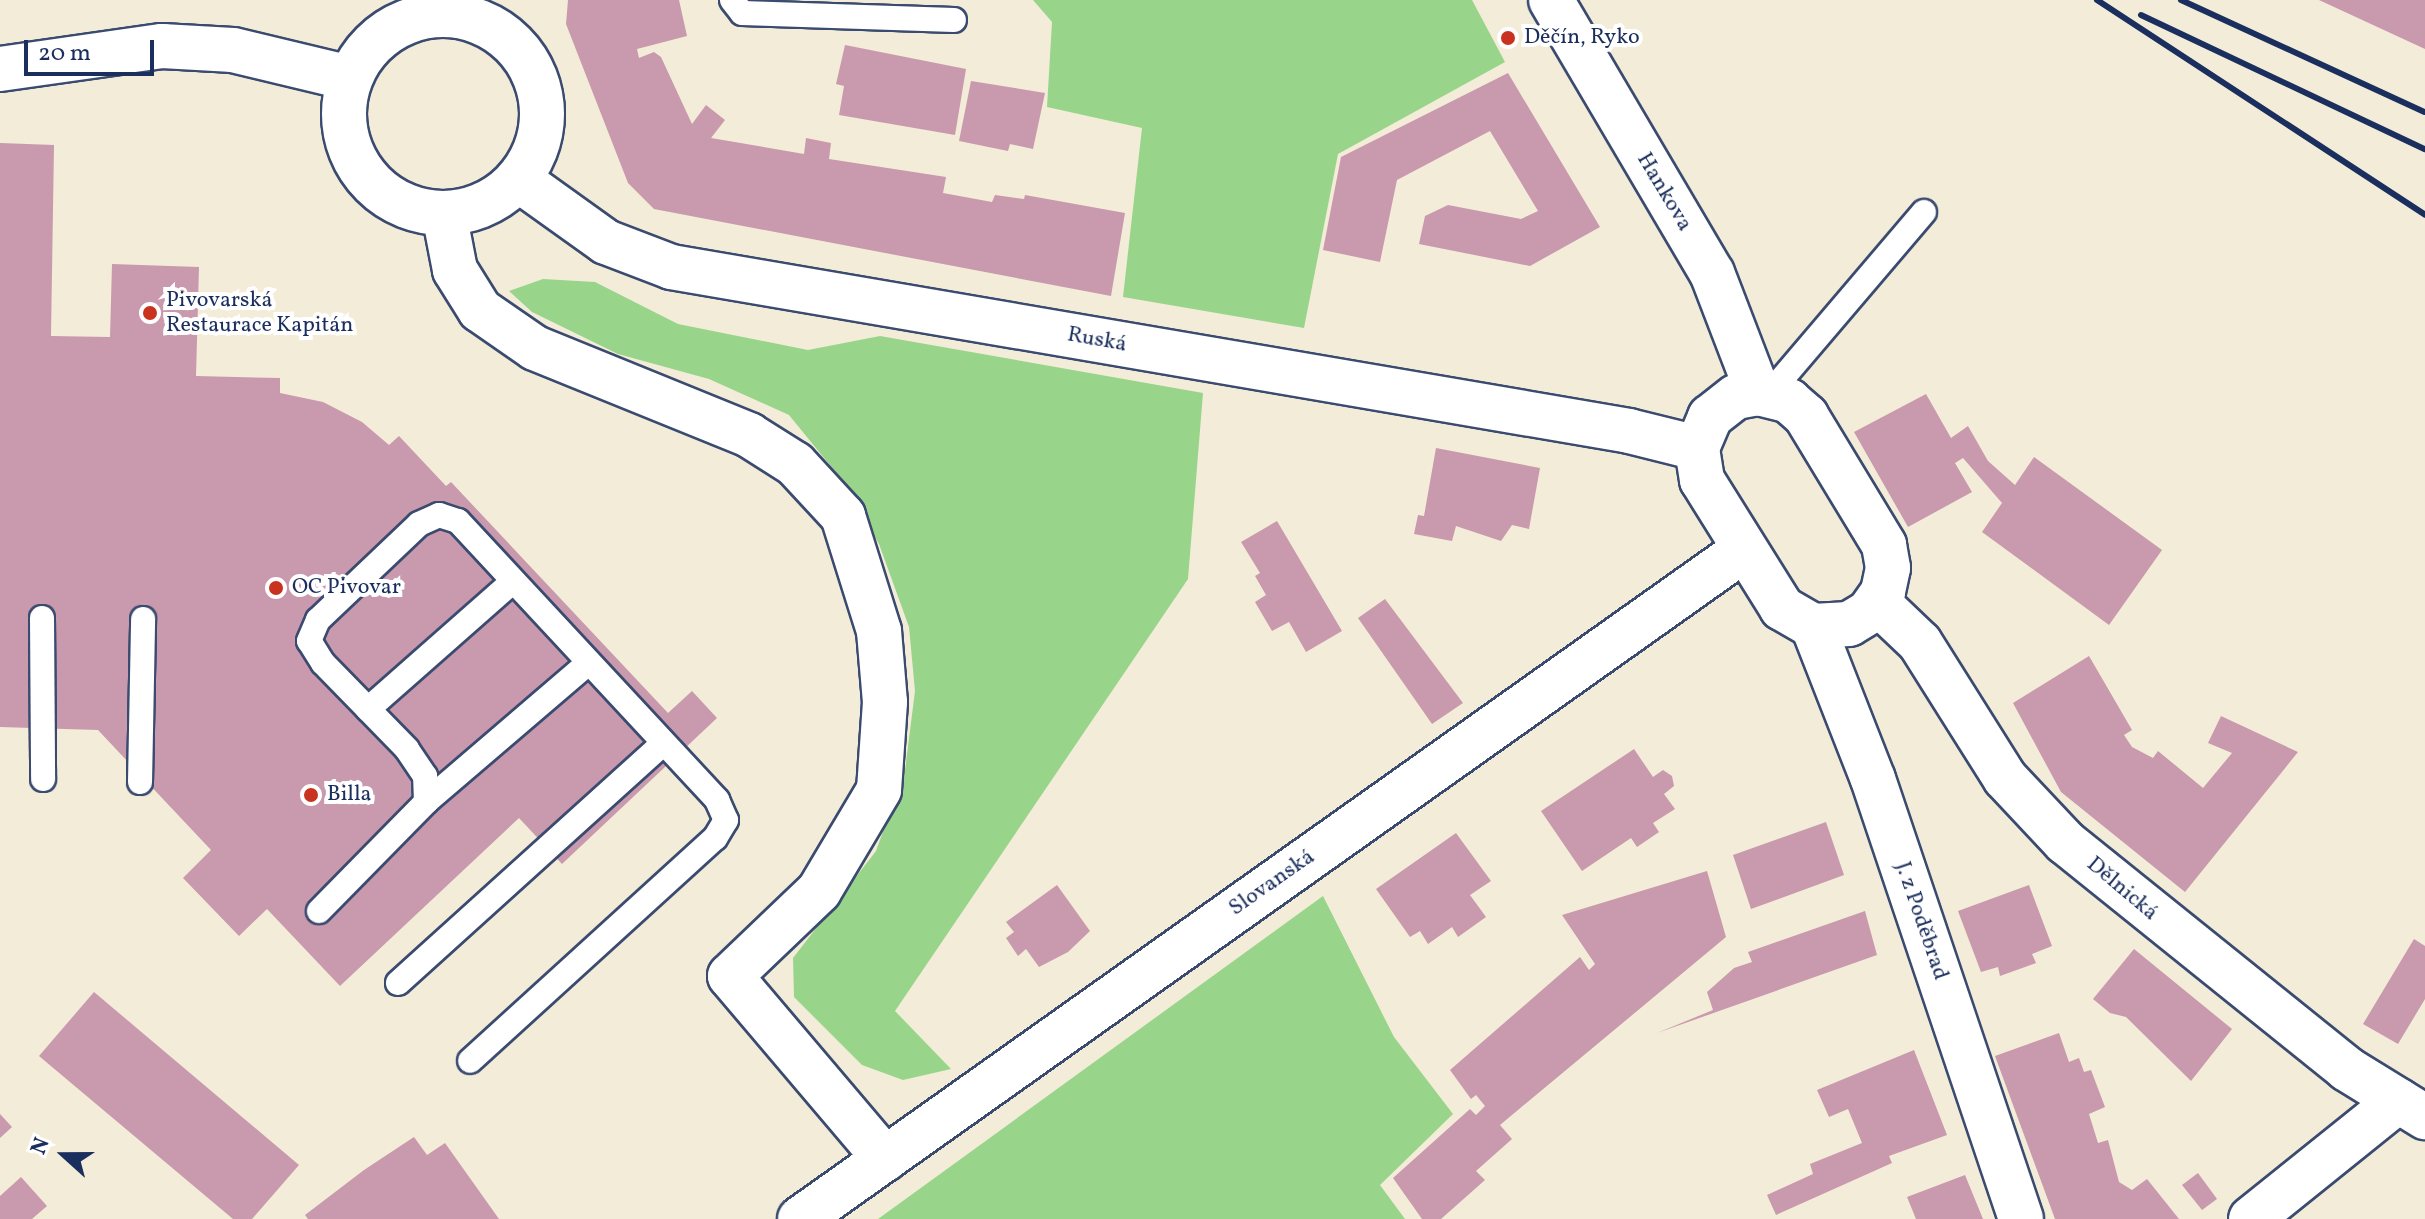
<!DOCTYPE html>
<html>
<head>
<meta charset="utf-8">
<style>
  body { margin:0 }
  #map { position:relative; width:2425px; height:1219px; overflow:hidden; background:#f3ecd8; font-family:Vollkorn,serif }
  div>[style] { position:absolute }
  .green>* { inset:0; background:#98d58a }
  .building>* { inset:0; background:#c999ad }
  .roads { filter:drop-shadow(2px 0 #3b4b70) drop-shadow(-2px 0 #3b4b70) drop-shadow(0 2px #3b4b70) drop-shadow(0 -2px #3b4b70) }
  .service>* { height:24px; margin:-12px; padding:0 12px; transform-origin:12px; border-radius:12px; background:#fff }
  .minor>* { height:44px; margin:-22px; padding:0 22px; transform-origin:22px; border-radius:22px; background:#fff }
  .minor>.ring { margin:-22px; padding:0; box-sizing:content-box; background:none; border:44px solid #fff; border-radius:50% }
  .rail>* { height:6px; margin:-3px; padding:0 3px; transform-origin:3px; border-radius:3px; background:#1b2f5e }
  .dots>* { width:22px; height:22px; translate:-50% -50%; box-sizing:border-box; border:4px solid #fff; border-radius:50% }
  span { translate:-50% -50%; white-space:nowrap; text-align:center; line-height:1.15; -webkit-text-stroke:8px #fff; paint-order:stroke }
  .poi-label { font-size:22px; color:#1b2f5e }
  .left { translate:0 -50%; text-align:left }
  .street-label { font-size:22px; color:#1b2f5e }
  .north { position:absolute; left:24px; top:1115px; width:80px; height:80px; -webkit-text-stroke:6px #fff; paint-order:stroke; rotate:291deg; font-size:22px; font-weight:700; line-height:32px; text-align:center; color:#1b2f5e }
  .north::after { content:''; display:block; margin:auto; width:28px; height:36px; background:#1b2f5e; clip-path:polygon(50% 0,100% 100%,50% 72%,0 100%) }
  .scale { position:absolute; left:24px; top:40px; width:130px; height:36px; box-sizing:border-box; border:4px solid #1b2f5e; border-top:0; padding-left:10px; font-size:24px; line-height:28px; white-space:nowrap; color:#1b2f5e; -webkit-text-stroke:6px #fff; paint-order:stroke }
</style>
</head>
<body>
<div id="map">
  <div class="green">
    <i style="clip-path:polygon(1033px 0,1472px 0,1505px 62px,1338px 154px,1304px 328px,1123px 297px,1142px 128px,1047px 107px,1052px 22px)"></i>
    <i style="clip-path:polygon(543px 279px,595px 282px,678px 324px,808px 350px,880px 336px,1203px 393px,1188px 579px,895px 1011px,951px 1069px,903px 1080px,862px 1065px,794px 997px,793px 958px,876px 851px,905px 770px,915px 691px,909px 627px,879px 544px,842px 480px,789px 415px,709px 379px,618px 354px,532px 312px,509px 291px)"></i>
    <i style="clip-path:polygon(1323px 896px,1394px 1037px,1453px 1114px,1380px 1185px,1405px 1219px,878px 1219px)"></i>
  </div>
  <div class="building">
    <i style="clip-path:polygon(568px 0,679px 0,687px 36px,637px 49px,639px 58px,654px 52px,661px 57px,692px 124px,706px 105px,725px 120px,711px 138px,804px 154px,806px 138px,831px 143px,829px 159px,946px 177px,943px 193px,992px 202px,995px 195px,1024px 199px,1025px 195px,1125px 213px,1111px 296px,654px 209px,628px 183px,566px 24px)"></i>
    <i style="clip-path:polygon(2319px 0,2425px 0,2425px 49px)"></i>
    <i style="clip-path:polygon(845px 45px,966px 69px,955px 135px,839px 115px,844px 86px,836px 84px)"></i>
    <i style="clip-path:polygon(1508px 73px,1600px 227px,1530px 266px,1419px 244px,1425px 216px,1448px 205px,1521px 219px,1538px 211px,1490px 131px,1397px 180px,1380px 262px,1323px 250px,1341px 157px)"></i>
    <i style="clip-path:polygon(971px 81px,1045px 93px,1033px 149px,1010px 144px,1008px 151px,959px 141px)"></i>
    <i style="clip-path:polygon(0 143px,54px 145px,51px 336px,110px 337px,112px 264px,199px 267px,196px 376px,280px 378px,280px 393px,323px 402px,362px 422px,389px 445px,399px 436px,446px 486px,451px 482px,668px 713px,692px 691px,717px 718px,562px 864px,519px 818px,340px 986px,267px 909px,239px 936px,183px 878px,211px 850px,98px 730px,0 727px)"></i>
    <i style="clip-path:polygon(1926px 394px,1951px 438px,1968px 426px,1988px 461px,2015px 485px,2034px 457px,2162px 550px,2109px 625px,1982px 532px,2002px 503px,1963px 458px,1955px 463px,1972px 492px,1908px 527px,1854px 432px)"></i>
    <i style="clip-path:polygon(1436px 448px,1540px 468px,1529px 529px,1512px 525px,1501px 541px,1456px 526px,1452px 541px,1414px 534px,1418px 515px,1424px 516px)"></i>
    <i style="clip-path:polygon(1277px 521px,1342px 631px,1306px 652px,1289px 622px,1272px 631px,1255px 602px,1266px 595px,1255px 576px,1260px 573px,1241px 542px)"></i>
    <i style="clip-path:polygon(1385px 599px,1463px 703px,1432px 724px,1358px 618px)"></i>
    <i style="clip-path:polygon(2089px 656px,2132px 730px,2124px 735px,2132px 747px,2153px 758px,2158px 751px,2203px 788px,2232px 753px,2208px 743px,2221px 716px,2298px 752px,2185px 892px,2061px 792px,2013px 703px)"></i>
    <i style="clip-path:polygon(1634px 749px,1653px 777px,1663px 770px,1672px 776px,1674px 786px,1664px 794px,1675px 809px,1653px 823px,1659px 832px,1637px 847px,1631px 838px,1582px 871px,1541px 811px)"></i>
    <i style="clip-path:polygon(1826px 822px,1844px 875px,1751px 909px,1733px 855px)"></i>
    <i style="clip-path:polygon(1456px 833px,1491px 881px,1470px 895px,1486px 917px,1458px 937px,1452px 927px,1428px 944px,1420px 931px,1410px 937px,1376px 889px)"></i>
    <i style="clip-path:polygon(1707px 871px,1726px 937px,1500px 1125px,1512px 1139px,1476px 1171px,1485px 1180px,1441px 1219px,1422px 1219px,1393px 1178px,1470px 1109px,1476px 1115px,1485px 1106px,1476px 1095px,1471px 1099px,1450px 1070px,1580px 957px,1589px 970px,1595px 964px,1562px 915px)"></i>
    <i style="clip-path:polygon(1057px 885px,1090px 931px,1068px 952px,1039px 967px,1026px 949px,1018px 956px,1006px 938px,1014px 932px,1006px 922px)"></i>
    <i style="clip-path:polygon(2029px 885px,2052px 946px,2032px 954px,2036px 963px,2000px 976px,1998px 967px,1981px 972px,1958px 911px)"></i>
    <i style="clip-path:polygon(1865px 911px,1877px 955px,1657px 1033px,1713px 1010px,1707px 992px,1734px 968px,1752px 962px,1748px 952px)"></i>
    <i style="clip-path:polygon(2414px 939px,2425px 946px,2425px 999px,2398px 1044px,2363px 1024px)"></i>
    <i style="clip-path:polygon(2134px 949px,2232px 1029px,2191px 1081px,2126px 1017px,2110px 1013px,2093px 999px)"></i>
    <i style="clip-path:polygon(94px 992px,299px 1165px,252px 1219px,233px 1219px,39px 1056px)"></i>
    <i style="clip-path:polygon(2059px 1033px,2069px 1062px,2079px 1058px,2084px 1072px,2091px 1070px,2105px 1107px,2089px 1114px,2098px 1143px,2108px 1140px,2119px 1182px,2132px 1190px,2147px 1179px,2179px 1219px,2055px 1219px,1995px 1056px)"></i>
    <i style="clip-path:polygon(1914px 1050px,1947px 1135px,1889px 1156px,1892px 1163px,1776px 1215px,1767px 1195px,1813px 1174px,1810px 1164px,1862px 1143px,1848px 1109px,1829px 1117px,1817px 1090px)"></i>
    <i style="clip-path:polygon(0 1114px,12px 1127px,0 1138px)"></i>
    <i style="clip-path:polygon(414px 1137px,427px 1155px,445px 1143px,499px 1219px,308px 1219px,305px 1215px,364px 1170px)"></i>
    <i style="clip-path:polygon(2198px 1173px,2217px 1199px,2202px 1210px,2182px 1185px)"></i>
    <i style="clip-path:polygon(1965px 1175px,1983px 1219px,1916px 1219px,1907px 1197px)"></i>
    <i style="clip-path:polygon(21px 1177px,47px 1206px,32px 1219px,0 1219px,0 1196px)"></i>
  </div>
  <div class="roads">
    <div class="service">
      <i style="left:732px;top:0;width:16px;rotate:52deg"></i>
      <i style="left:742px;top:13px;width:212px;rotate:1.9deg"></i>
      <i style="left:1769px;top:394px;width:239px;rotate:-49.6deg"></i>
      <i style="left:42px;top:618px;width:161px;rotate:89.6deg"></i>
      <i style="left:368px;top:709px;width:193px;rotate:-41.4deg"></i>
      <i style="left:140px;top:782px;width:163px;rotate:-88.9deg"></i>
      <i style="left:426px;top:802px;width:26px;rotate:-92deg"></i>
      <i style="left:425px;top:776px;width:32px;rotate:-124deg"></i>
      <i style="left:407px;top:749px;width:120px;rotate:-134.3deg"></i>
      <i style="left:323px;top:663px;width:26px;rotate:-122deg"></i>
      <i style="left:309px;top:641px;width:23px;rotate:-67deg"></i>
      <i style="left:318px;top:620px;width:139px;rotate:-43.5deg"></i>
      <i style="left:419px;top:524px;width:22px;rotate:-24deg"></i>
      <i style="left:439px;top:515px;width:20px;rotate:18deg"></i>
      <i style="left:458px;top:521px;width:381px;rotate:47.1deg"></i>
      <i style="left:717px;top:800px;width:22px;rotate:66deg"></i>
      <i style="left:726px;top:820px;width:21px;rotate:121deg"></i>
      <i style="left:715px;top:838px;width:331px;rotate:137.7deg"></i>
      <i style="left:319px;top:911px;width:153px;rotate:-45.5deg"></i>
      <i style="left:426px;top:802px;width:212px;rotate:-40.6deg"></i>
      <i style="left:398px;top:983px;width:355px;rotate:-42.1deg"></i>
    </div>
    <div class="minor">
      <i style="left:1551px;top:0;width:317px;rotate:59.5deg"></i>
      <i style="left:1712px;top:273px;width:129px;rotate:69deg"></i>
      <i class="ring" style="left:344px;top:15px;width:154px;height:154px"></i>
      <i style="left:0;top:69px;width:164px;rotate:-8.1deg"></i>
      <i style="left:162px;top:46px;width:71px;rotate:3.2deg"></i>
      <i style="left:233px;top:50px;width:120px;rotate:13.5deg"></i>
      <i style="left:518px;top:179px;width:108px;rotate:35.6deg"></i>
      <i style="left:606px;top:242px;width:70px;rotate:21deg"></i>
      <i style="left:671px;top:267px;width:972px;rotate:9.71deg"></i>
      <i style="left:1629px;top:431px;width:70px;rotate:14deg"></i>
      <i style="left:444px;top:213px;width:58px;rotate:79.1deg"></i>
      <i style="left:455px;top:270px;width:47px;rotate:58deg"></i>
      <i style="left:480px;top:310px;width:67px;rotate:34.6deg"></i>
      <i style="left:535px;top:348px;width:231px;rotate:22.1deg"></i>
      <i style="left:749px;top:435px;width:54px;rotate:32.2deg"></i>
      <i style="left:795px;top:464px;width:71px;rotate:47.3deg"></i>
      <i style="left:843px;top:516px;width:121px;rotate:72.6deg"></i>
      <i style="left:879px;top:631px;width:71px;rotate:85.2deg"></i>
      <i style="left:885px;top:702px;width:88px;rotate:93.9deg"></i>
      <i style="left:879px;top:790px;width:117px;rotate:120.7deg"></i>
      <i style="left:819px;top:891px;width:123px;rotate:136.3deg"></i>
      <i style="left:730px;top:976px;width:240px;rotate:49.7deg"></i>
      <i style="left:1758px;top:393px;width:32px;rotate:14deg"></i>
      <i style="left:1789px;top:401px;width:23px;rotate:41deg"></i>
      <i style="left:1806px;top:416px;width:151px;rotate:58.8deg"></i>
      <i style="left:1884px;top:545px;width:23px;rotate:80deg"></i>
      <i style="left:1888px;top:568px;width:25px;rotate:102deg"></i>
      <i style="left:1883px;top:592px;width:24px;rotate:125deg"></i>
      <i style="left:1869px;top:612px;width:23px;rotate:149deg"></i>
      <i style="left:1849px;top:624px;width:36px;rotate:177deg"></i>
      <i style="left:1813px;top:626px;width:36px;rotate:-150deg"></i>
      <i style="left:1782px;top:608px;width:151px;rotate:-122deg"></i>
      <i style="left:1702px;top:480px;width:32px;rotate:-99deg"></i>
      <i style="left:1697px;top:448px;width:34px;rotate:-67deg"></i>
      <i style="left:1710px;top:417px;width:33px;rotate:-38deg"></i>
      <i style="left:1736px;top:397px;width:22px;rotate:-10deg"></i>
      <i style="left:1877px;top:602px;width:59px;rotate:43.6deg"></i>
      <i style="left:1920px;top:643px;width:160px;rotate:57.8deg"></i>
      <i style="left:2005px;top:778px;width:88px;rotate:46.8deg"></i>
      <i style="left:2065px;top:842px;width:362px;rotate:38.8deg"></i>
      <i style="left:2347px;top:1069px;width:92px;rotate:31.6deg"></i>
      <i style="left:1813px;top:626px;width:164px;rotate:68.6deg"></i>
      <i style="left:1873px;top:779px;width:464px;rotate:71.4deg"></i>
      <i style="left:800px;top:1219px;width:1158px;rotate:-35.34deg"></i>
      <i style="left:2251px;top:1219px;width:189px;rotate:-38.8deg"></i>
    </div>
  </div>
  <div class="rail">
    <i style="left:2097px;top:0;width:392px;rotate:33.2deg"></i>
    <i style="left:2181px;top:0;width:268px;rotate:24.7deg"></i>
    <i style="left:2141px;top:15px;width:314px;rotate:25.3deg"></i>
  </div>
  <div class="dots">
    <i style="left:1508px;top:38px;background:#c8321e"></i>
    <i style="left:150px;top:313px;background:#c8321e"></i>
    <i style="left:276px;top:588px;background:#c8321e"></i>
    <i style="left:311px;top:795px;background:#c8321e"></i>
  </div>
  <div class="poi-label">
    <span class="left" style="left:1524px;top:38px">Děčín, Ryko</span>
    <span class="left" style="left:166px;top:313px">Pivovarská<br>Restaurace Kapitán</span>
    <span class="left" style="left:292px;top:588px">OC Pivovar</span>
    <span class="left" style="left:327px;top:795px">Billa</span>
  </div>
  <div class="street-label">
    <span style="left:1664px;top:192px;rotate:59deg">Hankova</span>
    <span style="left:1097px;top:340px;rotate:10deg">Ruská</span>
    <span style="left:1272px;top:883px;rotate:-35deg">Slovanská</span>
    <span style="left:2122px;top:889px;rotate:40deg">Dělnická</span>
    <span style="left:1921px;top:921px;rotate:71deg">J. z Poděbrad</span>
  </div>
  <div class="north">N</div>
  <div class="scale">20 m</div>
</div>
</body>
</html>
